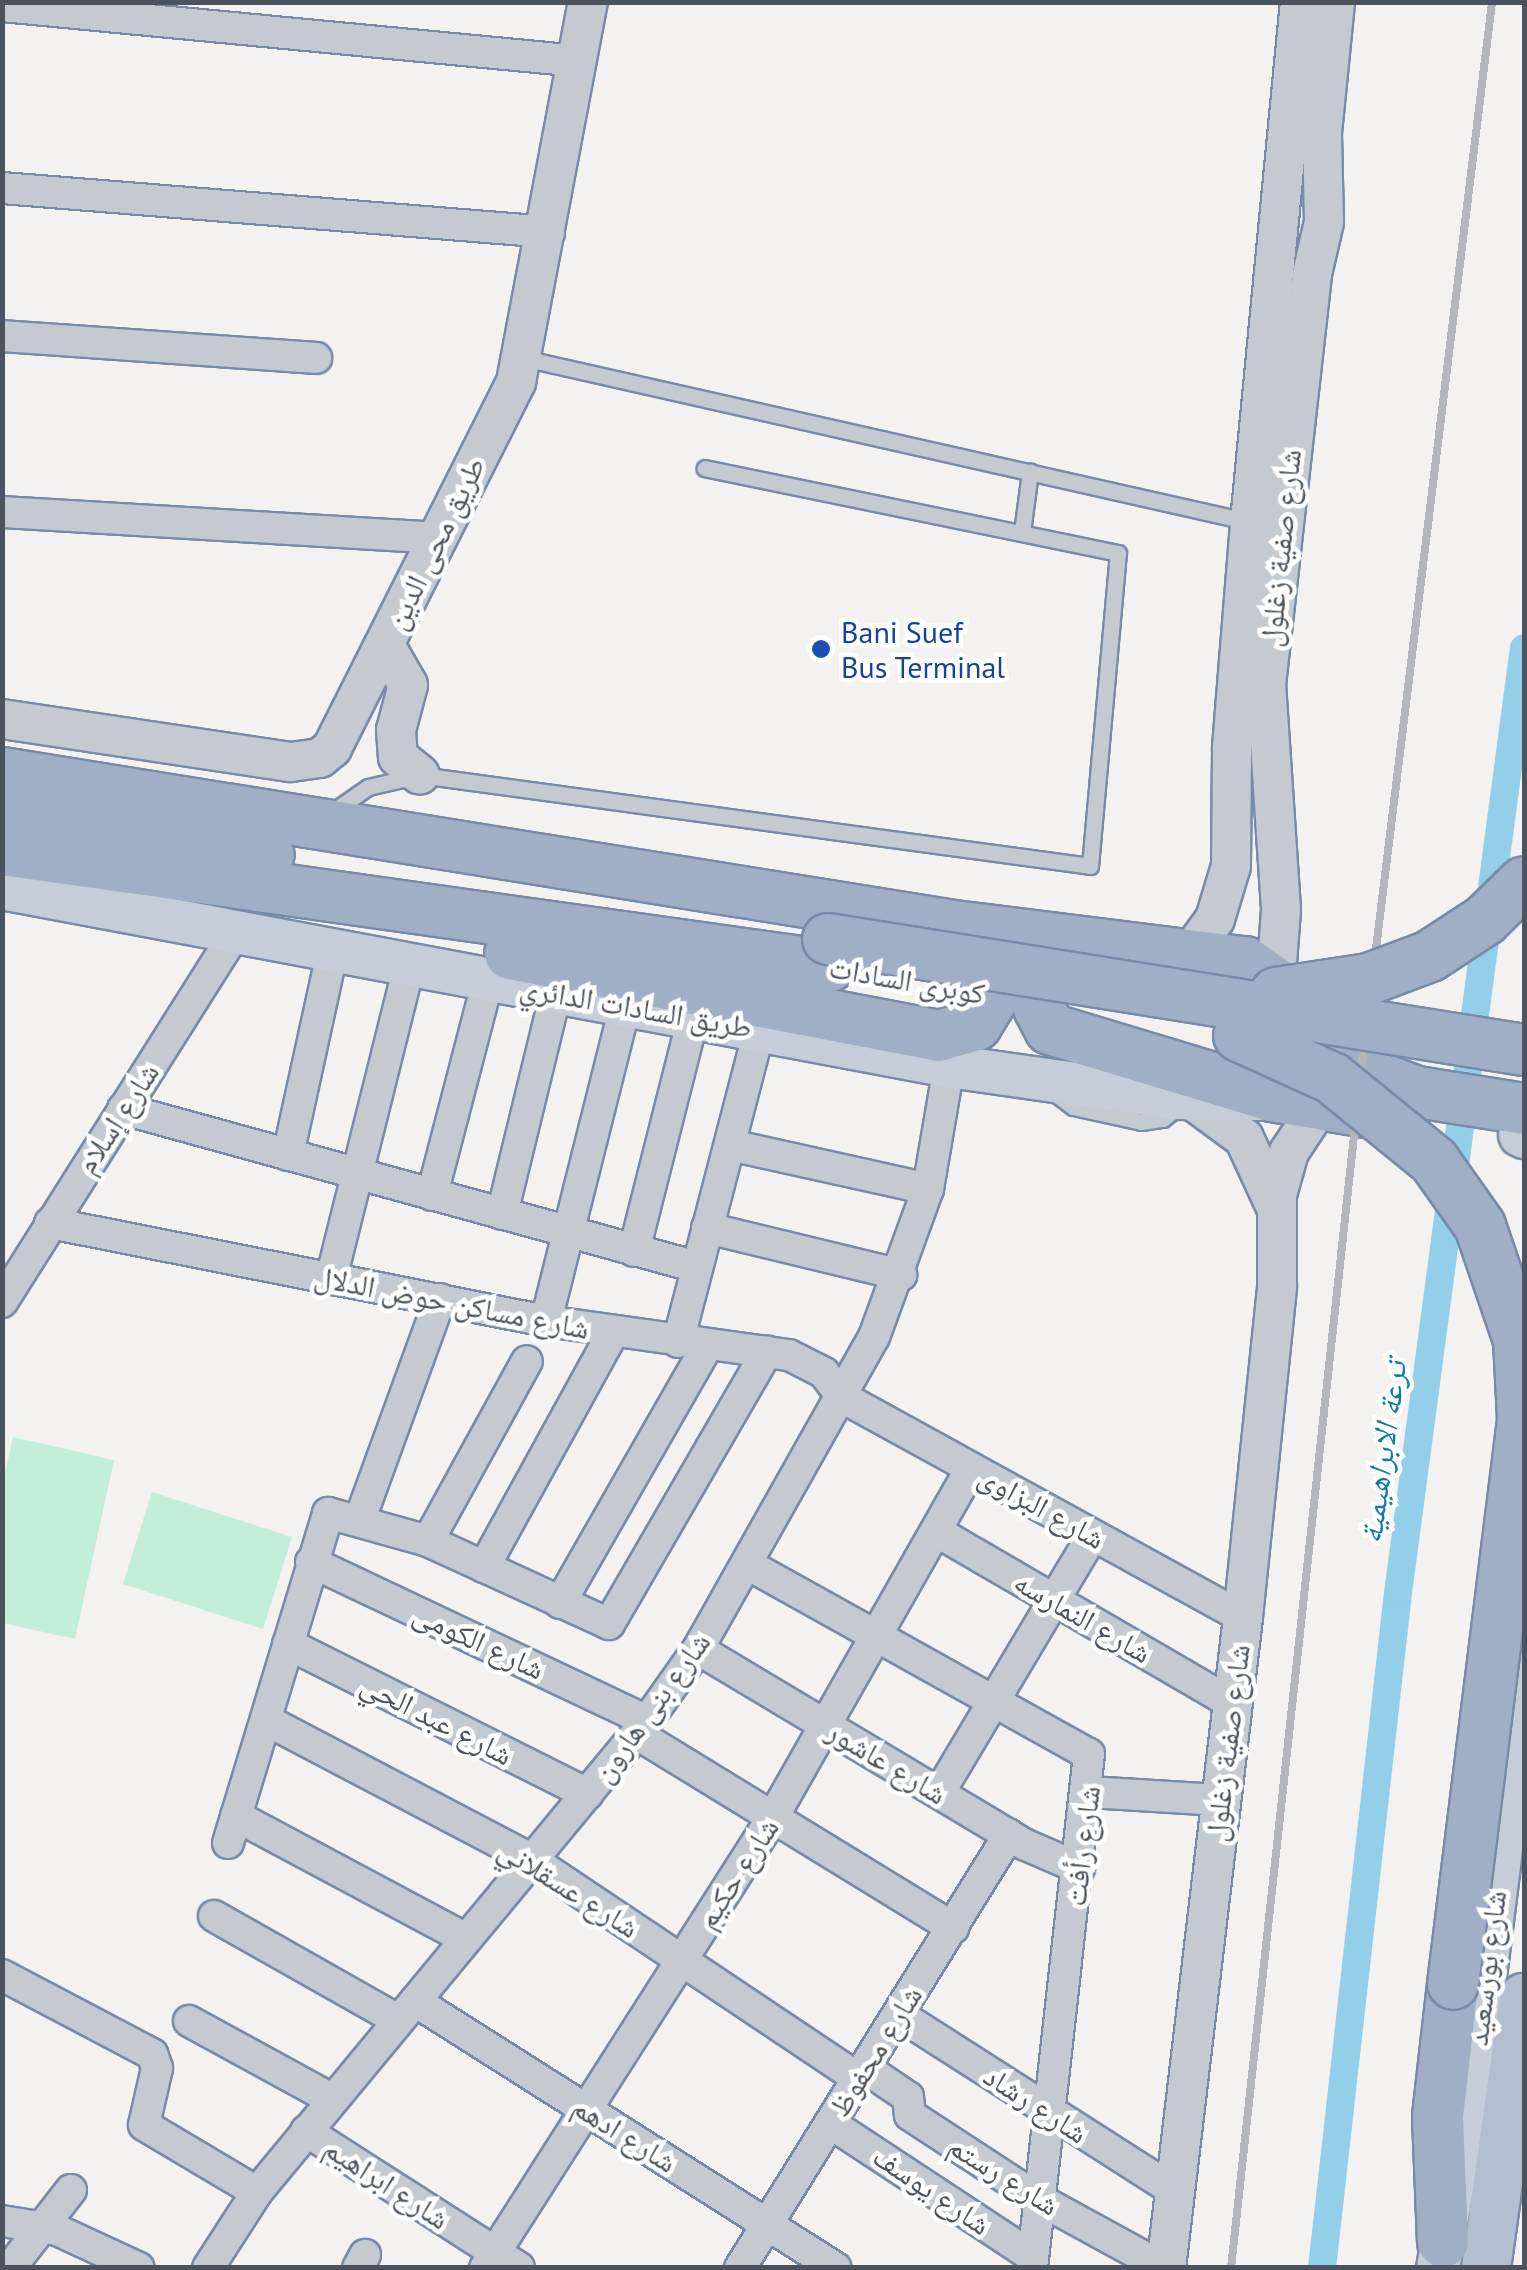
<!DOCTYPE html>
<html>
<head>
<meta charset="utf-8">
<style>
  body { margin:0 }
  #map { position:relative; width:1527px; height:2270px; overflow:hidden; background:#f3f2f1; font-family:"PT Sans","Noto Naskh Arabic",sans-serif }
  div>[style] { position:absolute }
  .green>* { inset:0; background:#c3eed7 }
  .canal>* { height:28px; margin:-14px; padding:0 14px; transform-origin:14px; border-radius:14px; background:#93cfe8 }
  .roads { filter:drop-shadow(2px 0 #778ba9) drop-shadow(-2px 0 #778ba9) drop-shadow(0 2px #778ba9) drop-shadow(0 -2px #778ba9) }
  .service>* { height:15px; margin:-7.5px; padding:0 7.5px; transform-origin:7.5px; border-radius:7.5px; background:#c3cad2 }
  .minor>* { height:30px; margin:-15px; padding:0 15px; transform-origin:15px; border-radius:15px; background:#c3cad2 }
  .tertiary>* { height:38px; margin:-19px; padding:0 19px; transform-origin:19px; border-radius:19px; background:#c3cad2 }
  .secondary>* { height:42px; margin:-21px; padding:0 21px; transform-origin:21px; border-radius:21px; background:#c5cdd9 }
  .primary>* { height:48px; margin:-24px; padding:0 24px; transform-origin:24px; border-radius:24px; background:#b3bece }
  .trunk>* { height:50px; margin:-25px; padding:0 25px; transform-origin:25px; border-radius:25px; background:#a0afc6 }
  .rail>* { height:8px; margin:-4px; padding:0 4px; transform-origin:4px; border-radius:4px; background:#b4b6bb }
  .bridges { filter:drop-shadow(2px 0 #778ba9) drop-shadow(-2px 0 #778ba9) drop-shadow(0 2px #778ba9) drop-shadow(0 -2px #778ba9) }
  .trunk-bridge>* { height:50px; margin:-25px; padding:0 25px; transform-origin:25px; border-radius:25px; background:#a0afc6 }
  .dots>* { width:28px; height:28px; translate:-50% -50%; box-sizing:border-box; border:5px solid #fff; border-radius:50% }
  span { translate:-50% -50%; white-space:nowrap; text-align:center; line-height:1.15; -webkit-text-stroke:9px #fff; paint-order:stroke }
  .street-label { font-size:30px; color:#4a535e }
  .transit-label { font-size:30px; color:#164399 }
  .left { translate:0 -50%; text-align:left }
  .water-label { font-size:32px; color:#147ba7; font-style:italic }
  .frame { position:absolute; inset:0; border:5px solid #4a535e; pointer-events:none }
</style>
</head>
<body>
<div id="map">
  <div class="green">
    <i style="clip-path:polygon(13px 1437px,114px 1460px,75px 1639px,3px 1623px,3px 1483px)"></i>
    <i style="clip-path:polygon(152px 1492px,292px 1537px,263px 1629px,123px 1584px)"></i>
  </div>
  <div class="canal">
    <i style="left:1322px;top:2268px;width:679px;rotate:-83.58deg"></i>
    <i style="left:1398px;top:1593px;width:953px;rotate:-82.41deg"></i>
  </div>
  <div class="roads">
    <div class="service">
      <i style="left:523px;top:358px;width:745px;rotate:12.71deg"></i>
      <i style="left:1022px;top:532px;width:61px;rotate:-82.4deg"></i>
      <i style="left:328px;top:815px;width:49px;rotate:-35deg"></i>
      <i style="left:368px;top:787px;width:53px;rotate:-13deg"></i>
      <i style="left:420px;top:775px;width:676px;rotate:7.73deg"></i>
      <i style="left:1090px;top:866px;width:314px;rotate:-84.9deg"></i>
      <i style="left:1118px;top:553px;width:422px;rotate:-168.4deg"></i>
      <i style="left:1053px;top:1092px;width:25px;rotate:37deg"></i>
      <i style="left:1073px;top:1107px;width:70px;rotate:12.4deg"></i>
      <i style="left:1141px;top:1122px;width:22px;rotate:-8deg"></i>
      <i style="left:1163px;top:1119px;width:19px;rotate:-39deg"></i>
    </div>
    <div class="minor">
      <i style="left:2px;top:6px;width:579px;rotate:5.45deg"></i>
      <i style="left:2px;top:188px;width:549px;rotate:4.6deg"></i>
      <i style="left:2px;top:336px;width:315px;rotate:4deg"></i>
      <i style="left:2px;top:512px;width:437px;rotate:3.4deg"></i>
      <i style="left:123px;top:1109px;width:595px;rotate:15.39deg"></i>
      <i style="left:730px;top:1145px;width:203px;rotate:12.5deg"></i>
      <i style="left:288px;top:1155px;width:207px;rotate:-77.7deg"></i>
      <i style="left:432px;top:1195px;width:222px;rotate:-75.4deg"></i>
      <i style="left:502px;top:1214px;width:228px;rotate:-76.3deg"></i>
      <i style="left:50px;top:1223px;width:506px;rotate:11.18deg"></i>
      <i style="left:546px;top:1321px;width:245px;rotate:8deg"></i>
      <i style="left:789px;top:1355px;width:39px;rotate:27deg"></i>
      <i style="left:824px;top:1373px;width:30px;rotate:53deg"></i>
      <i style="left:842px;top:1397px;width:457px;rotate:28.8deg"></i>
      <i style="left:707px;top:1228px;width:200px;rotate:13.6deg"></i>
      <i style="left:634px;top:1251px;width:240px;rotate:-75.8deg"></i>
      <i style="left:331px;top:1279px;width:323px;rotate:-76deg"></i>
      <i style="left:2px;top:1302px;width:433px;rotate:-57.7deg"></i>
      <i style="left:546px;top:1321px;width:325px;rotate:-75.9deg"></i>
      <i style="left:678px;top:1342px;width:322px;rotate:-75.4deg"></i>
      <i style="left:360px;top:1519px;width:234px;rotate:-70deg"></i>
      <i style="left:936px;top:1531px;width:341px;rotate:30.2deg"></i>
      <i style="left:428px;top:1541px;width:205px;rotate:-61.2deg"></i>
      <i style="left:311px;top:1562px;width:372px;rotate:25.3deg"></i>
      <i style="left:747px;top:1564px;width:391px;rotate:29.1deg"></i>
      <i style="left:1089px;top:1754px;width:517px;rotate:96.33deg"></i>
      <i style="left:484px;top:1567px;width:268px;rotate:-61.2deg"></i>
      <i style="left:560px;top:1603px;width:297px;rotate:-60.2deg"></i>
      <i style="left:288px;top:1644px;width:335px;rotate:26.6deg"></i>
      <i style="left:698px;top:1649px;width:382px;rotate:30.9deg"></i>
      <i style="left:1026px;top:1845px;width:58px;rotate:23.5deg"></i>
      <i style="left:266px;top:1720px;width:297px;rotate:27.7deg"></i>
      <i style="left:529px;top:1858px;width:396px;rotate:33.8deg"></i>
      <i style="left:637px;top:1734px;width:371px;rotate:31.5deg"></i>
      <i style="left:1088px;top:1792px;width:132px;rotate:3.5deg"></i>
      <i style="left:939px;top:1793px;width:300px;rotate:-59.2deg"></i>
      <i style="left:236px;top:1816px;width:261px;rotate:28.1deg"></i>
      <i style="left:228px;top:1843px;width:345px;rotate:-73.1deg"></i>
      <i style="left:328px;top:1513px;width:104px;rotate:15.6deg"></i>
      <i style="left:428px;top:1541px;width:199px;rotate:24.6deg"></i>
      <i style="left:609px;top:1624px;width:315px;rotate:-59.9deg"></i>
      <i style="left:214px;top:1916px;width:211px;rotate:29.5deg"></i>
      <i style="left:2px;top:1975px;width:170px;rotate:27.8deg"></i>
      <i style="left:152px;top:2054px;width:15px;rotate:70deg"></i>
      <i style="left:157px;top:2068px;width:58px;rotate:102.8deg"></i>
      <i style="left:144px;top:2125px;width:131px;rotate:30.7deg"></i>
      <i style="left:415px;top:2001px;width:498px;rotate:32.4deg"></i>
      <i style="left:898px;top:2014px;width:329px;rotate:32.6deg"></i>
      <i style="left:189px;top:2021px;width:164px;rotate:28.7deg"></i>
      <i style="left:865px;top:2068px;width:52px;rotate:34deg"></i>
      <i style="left:908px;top:2097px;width:18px;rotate:84deg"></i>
      <i style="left:910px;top:2115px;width:155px;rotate:33.2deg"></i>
      <i style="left:1040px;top:2200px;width:141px;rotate:28.7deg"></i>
      <i style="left:830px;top:2123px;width:243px;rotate:33.4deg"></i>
      <i style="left:306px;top:2131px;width:253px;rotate:32.7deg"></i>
      <i style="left:2px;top:2221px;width:56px;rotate:9.3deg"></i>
      <i style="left:57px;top:2230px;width:90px;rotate:24.9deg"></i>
      <i style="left:10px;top:2268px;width:99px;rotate:-52deg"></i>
      <i style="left:208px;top:2268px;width:90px;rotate:-57.2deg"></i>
      <i style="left:257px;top:2192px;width:612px;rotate:-50.37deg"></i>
      <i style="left:647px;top:1721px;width:88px;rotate:-54.7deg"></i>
      <i style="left:698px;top:1649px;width:358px;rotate:-60.6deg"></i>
      <i style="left:874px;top:1337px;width:158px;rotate:-70deg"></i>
      <i style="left:928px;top:1189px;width:125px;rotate:-80.3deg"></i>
      <i style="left:358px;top:2268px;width:15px;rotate:-62deg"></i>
      <i style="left:485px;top:2268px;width:535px;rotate:-57.44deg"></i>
      <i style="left:773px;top:1817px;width:401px;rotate:-60.4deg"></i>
      <i style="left:740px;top:2268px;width:510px;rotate:-58.15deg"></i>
    </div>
    <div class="tertiary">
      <i style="left:385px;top:645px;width:46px;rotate:60.1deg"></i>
      <i style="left:408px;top:685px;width:47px;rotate:104.9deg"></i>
      <i style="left:396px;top:730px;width:27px;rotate:86deg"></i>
      <i style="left:398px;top:757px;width:28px;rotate:39deg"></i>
      <i style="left:2px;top:719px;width:292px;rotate:8.5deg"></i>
      <i style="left:291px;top:762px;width:29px;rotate:-8deg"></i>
      <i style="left:320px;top:758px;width:16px;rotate:-40deg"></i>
      <i style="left:332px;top:748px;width:410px;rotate:-63.3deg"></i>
      <i style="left:516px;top:382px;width:387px;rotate:-79.3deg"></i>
      <i style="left:1191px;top:952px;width:41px;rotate:-54deg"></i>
      <i style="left:1215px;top:919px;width:55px;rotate:-73.2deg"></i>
      <i style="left:1231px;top:866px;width:119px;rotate:-89.5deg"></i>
      <i style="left:1232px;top:747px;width:226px;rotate:-85.4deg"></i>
      <i style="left:1250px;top:522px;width:522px;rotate:-84.51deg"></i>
      <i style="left:1274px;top:1003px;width:94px;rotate:-85.7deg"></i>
      <i style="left:1281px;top:909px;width:225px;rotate:-93.8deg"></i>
      <i style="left:1266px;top:685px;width:414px;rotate:-83.6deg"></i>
      <i style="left:1312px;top:274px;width:53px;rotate:-77deg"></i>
      <i style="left:1324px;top:222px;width:89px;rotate:-91.3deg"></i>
      <i style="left:1322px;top:133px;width:132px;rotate:-84.3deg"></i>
      <i style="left:1192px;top:1100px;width:64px;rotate:36.2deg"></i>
      <i style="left:1244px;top:1138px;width:74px;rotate:65.2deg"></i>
      <i style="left:1166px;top:2268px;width:656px;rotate:-83.25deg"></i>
      <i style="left:1243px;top:1617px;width:333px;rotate:-84.1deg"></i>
      <i style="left:1277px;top:1286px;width:91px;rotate:-90deg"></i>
      <i style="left:1277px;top:1195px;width:45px;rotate:-74.4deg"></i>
      <i style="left:1289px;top:1152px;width:56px;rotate:-56.6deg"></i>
    </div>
    <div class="secondary">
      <i style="left:2px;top:888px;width:964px;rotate:10.65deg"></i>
      <i style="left:949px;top:1066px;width:228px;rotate:8.1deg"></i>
      <i style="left:1175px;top:1098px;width:83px;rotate:0.7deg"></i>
      <i style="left:1520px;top:1135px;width:4px;rotate:27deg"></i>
      <i style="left:1438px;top:2268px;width:192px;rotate:-79.8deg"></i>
      <i style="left:1472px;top:2079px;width:416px;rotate:-82.8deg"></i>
    </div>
    <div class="primary">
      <i style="left:1486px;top:2268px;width:273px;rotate:-82deg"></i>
    </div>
    <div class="trunk">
      <i style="left:2px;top:773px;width:964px;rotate:9.13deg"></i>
      <i style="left:954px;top:926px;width:293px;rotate:7.1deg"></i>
      <i style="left:1245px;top:962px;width:68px;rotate:34.9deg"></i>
      <i style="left:1301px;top:1001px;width:92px;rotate:49.4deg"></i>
      <i style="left:1361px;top:1071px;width:60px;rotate:20.6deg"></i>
      <i style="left:1417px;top:1092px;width:108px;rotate:9deg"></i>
      <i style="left:2px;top:812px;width:270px;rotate:9.1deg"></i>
      <i style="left:2px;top:850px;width:836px;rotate:7.98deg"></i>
      <i style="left:1070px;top:944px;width:27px;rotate:144deg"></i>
      <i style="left:1048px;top:960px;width:26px;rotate:115deg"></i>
      <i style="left:1037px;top:984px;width:24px;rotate:85deg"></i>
      <i style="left:1039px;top:1008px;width:24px;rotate:62deg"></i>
      <i style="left:1050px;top:1029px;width:232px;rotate:16.8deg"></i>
      <i style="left:1272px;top:1096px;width:126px;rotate:9.6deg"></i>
      <i style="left:510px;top:954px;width:436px;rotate:10.8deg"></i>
      <i style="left:938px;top:1036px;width:40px;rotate:-16deg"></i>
      <i style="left:976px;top:1025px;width:36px;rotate:-58deg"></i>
      <i style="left:995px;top:994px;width:37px;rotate:-96deg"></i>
      <i style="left:991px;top:957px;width:33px;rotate:-133deg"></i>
      <i style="left:1443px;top:2242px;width:126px;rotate:-92.3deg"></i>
      <i style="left:1438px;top:2116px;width:133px;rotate:-83.5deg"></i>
    </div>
  </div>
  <div class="rail">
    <i style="left:1231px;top:2268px;width:1204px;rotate:-83.8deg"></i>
    <i style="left:1361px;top:1071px;width:1077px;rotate:-83.01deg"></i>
  </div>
  <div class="bridges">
    <div class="trunk-bridge">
      <i style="left:828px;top:939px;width:705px;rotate:9.06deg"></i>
      <i style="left:1276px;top:993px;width:94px;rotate:-8.6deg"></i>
      <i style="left:1369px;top:979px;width:65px;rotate:-20.7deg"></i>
      <i style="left:1430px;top:956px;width:66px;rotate:-33.2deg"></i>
      <i style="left:1485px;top:920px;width:54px;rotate:-44.3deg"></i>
      <i style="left:1239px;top:1036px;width:102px;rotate:24.3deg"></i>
      <i style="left:1332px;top:1078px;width:132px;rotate:39.1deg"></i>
      <i style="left:1434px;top:1161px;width:80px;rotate:54.7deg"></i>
      <i style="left:1480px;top:1226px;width:120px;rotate:71.1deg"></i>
      <i style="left:1519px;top:1340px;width:80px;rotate:87.1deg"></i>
      <i style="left:1523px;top:1420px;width:568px;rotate:97.07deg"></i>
    </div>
  </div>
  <div class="dots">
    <i style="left:821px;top:649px;background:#1a4fb4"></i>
  </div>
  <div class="street-label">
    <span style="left:435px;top:543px;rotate:-64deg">طريق محى الدين</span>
    <span style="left:1280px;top:548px;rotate:-84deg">شارع صفية زغلول</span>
    <span style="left:907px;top:980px;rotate:10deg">كوبرى السادات</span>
    <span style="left:636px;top:1007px;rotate:10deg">طريق السادات الدائري</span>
    <span style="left:117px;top:1118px;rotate:-57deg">شارع إسلام</span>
    <span style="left:452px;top:1302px;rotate:11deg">شارع مساكن حوض الدلال</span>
    <span style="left:1042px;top:1507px;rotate:29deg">شارع البزاوى</span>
    <span style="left:1083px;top:1617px;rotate:30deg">شارع النمارسه</span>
    <span style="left:479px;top:1641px;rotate:25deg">شارع الكومى</span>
    <span style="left:651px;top:1707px;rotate:-54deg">شارع بنى هارون</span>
    <span style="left:437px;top:1719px;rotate:27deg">شارع عبد الحي</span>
    <span style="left:1227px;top:1743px;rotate:-83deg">شارع صفية زغلول</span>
    <span style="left:887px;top:1762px;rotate:31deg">شارع عاشور</span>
    <span style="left:1082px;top:1846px;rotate:-83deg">شارع رأفت</span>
    <span style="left:737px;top:1873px;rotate:-57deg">شارع حكيم</span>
    <span style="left:569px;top:1888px;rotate:32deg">شارع عسقلاني</span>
    <span style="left:1486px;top:1968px;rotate:-83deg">شارع بورسعيد</span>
    <span style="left:875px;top:2051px;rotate:-58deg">شارع محفوظ</span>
    <span style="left:1036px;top:2104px;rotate:33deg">شارع رشاد</span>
    <span style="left:625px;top:2134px;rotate:32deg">شارع ادهم</span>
    <span style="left:1004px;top:2175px;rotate:32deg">شارع رستم</span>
    <span style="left:387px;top:2183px;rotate:33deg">شارع ابراهيم</span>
    <span style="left:932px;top:2190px;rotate:34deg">شارع يوسف</span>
  </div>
  <div class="transit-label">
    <span class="left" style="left:841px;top:649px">Bani Suef<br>Bus Terminal</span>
  </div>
  <div class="water-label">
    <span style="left:1382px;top:1452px;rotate:-82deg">ترعة الابراهيمية</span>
  </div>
  <div class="frame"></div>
</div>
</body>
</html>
